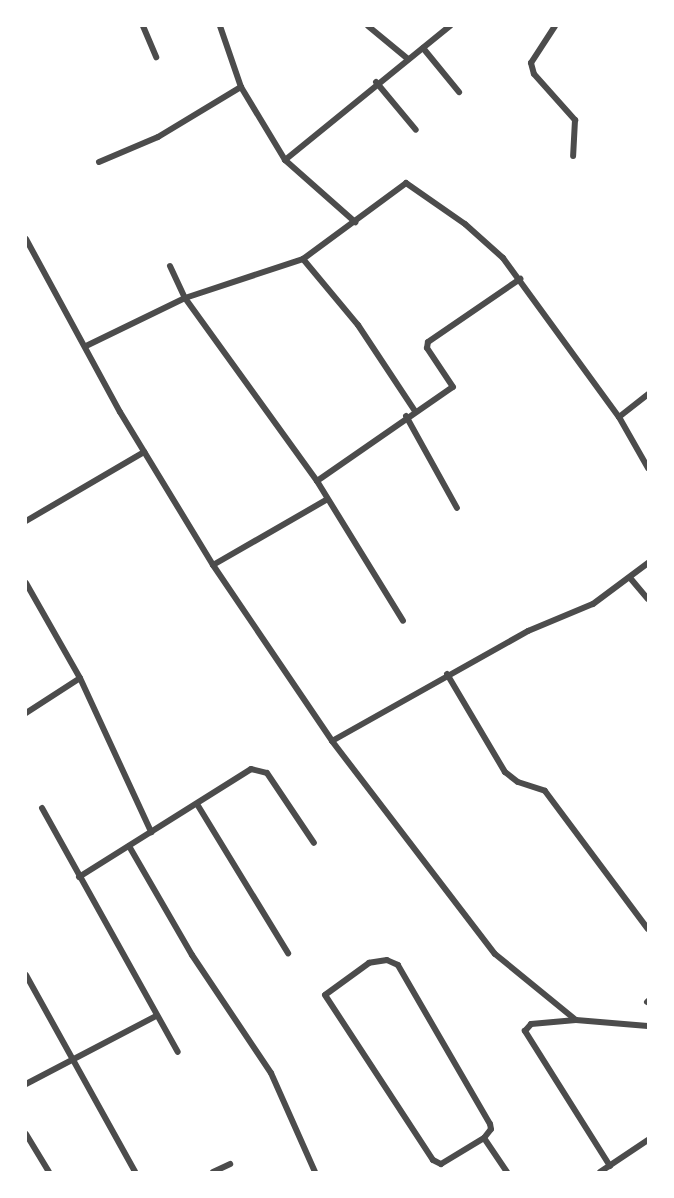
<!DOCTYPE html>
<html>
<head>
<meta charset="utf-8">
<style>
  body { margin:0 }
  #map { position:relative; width:674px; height:1198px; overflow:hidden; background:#fff; font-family:"DM Sans",sans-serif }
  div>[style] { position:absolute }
  .minor>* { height:6px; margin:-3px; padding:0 3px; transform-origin:3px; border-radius:3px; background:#4c4c4c }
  span { translate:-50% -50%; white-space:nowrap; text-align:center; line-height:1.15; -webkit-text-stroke:6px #fff; paint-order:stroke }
  .frame { position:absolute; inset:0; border:27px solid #fff; pointer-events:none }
</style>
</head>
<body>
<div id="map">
  <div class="minor">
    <i style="left:143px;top:26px;width:34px;rotate:67deg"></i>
    <i style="left:220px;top:26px;width:65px;rotate:71deg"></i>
    <i style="left:368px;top:26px;width:52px;rotate:39.5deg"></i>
    <i style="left:555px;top:26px;width:44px;rotate:123deg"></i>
    <i style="left:531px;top:63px;width:11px;rotate:75deg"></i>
    <i style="left:534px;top:74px;width:62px;rotate:48.3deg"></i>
    <i style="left:575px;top:120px;width:36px;rotate:93deg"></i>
    <i style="left:423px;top:48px;width:57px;rotate:50.7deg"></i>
    <i style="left:376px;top:82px;width:62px;rotate:50.2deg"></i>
    <i style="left:285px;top:160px;width:213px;rotate:-39.1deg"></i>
    <i style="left:99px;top:162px;width:64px;rotate:-23deg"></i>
    <i style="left:158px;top:137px;width:97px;rotate:-31.1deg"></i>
    <i style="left:241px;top:87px;width:85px;rotate:58.9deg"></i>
    <i style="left:285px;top:160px;width:94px;rotate:41.5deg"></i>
    <i style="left:26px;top:239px;width:197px;rotate:61.5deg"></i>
    <i style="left:120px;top:412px;width:179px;rotate:58.7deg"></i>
    <i style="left:213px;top:565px;width:212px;rotate:55.9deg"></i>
    <i style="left:332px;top:741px;width:268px;rotate:52.6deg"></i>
    <i style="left:495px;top:954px;width:104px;rotate:39.2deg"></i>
    <i style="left:303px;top:259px;width:86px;rotate:50.2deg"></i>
    <i style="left:358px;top:325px;width:103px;rotate:56.5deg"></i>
    <i style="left:170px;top:266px;width:35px;rotate:65deg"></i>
    <i style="left:185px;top:298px;width:226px;rotate:54.2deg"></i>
    <i style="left:317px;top:481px;width:164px;rotate:58.4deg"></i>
    <i style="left:86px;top:346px;width:110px;rotate:-25.9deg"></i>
    <i style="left:185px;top:298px;width:124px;rotate:-18.3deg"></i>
    <i style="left:303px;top:259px;width:128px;rotate:-36.4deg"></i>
    <i style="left:406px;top:183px;width:72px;rotate:34.8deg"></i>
    <i style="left:465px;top:224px;width:51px;rotate:41.8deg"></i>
    <i style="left:503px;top:258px;width:197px;rotate:53.9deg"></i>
    <i style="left:619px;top:417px;width:59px;rotate:60.4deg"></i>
    <i style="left:406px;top:416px;width:105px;rotate:61deg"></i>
    <i style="left:619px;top:417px;width:37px;rotate:-38deg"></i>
    <i style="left:317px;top:481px;width:165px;rotate:-34.7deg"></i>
    <i style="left:453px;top:387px;width:47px;rotate:-123.7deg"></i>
    <i style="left:427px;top:348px;width:6px;rotate:-81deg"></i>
    <i style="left:428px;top:342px;width:112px;rotate:-34.4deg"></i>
    <i style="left:26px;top:521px;width:137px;rotate:-30.3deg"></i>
    <i style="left:213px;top:565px;width:130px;rotate:-29.9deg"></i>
    <i style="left:631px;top:579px;width:26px;rotate:50deg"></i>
    <i style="left:26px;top:583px;width:109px;rotate:60.4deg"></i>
    <i style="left:80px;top:678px;width:170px;rotate:65.2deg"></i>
    <i style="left:447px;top:674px;width:114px;rotate:59.4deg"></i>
    <i style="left:505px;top:772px;width:16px;rotate:38deg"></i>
    <i style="left:518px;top:782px;width:28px;rotate:18deg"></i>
    <i style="left:545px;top:791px;width:172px;rotate:53.3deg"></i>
    <i style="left:26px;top:713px;width:64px;rotate:-32.9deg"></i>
    <i style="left:332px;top:741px;width:225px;rotate:-29.3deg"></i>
    <i style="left:528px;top:631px;width:70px;rotate:-22.6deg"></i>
    <i style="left:593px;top:604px;width:69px;rotate:-36.7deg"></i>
    <i style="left:197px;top:804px;width:175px;rotate:58.6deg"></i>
    <i style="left:42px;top:808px;width:279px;rotate:60.9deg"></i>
    <i style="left:129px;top:846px;width:126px;rotate:60deg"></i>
    <i style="left:192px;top:955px;width:142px;rotate:56.2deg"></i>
    <i style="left:271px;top:1073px;width:108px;rotate:66deg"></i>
    <i style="left:79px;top:877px;width:203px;rotate:-32.1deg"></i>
    <i style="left:251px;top:769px;width:16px;rotate:14deg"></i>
    <i style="left:267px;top:773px;width:84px;rotate:56.1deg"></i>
    <i style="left:26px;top:975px;width:225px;rotate:61deg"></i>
    <i style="left:647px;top:1002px;width:1px;rotate:-45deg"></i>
    <i style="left:26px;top:1084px;width:147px;rotate:-27.6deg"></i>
    <i style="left:26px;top:1134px;width:44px;rotate:58.8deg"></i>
    <i style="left:484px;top:1138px;width:11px;rotate:-52deg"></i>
    <i style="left:491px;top:1129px;width:5px;rotate:-101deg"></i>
    <i style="left:490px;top:1124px;width:184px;rotate:-120.1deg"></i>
    <i style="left:398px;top:965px;width:12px;rotate:-156deg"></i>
    <i style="left:387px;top:960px;width:18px;rotate:171deg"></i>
    <i style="left:369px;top:963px;width:54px;rotate:144deg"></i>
    <i style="left:325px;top:995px;width:197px;rotate:56.8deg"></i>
    <i style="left:433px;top:1160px;width:9px;rotate:27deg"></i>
    <i style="left:441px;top:1164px;width:50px;rotate:-31.2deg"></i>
    <i style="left:484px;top:1138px;width:41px;rotate:55.9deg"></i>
    <i style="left:610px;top:1166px;width:160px;rotate:-122.2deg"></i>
    <i style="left:525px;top:1031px;width:9px;rotate:-49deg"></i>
    <i style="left:531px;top:1024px;width:45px;rotate:-5.1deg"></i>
    <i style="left:576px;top:1020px;width:72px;rotate:4.8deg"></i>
    <i style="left:213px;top:1172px;width:19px;rotate:-25deg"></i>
    <i style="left:600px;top:1172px;width:58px;rotate:-33.7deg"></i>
  </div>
  <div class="frame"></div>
</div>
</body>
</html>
